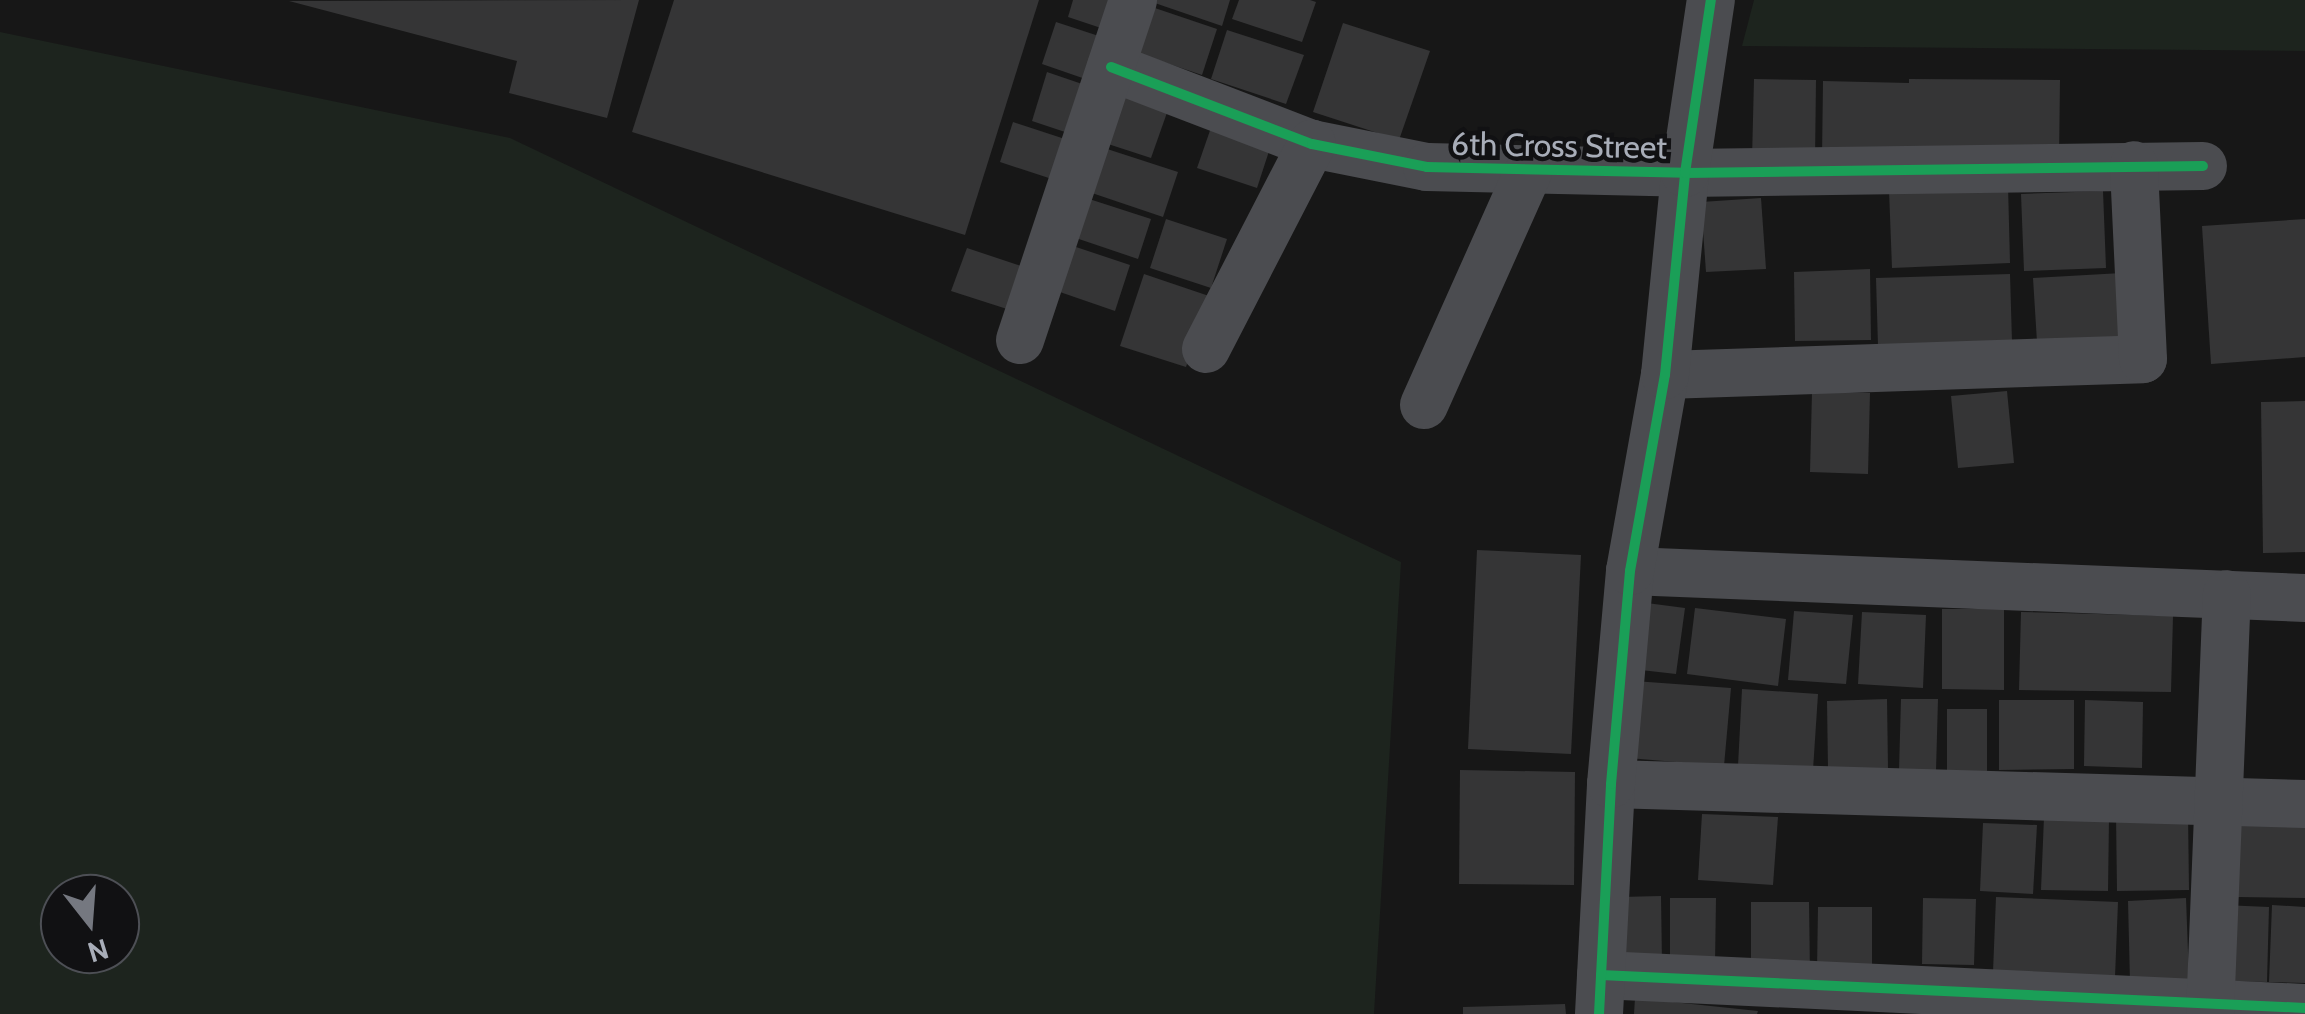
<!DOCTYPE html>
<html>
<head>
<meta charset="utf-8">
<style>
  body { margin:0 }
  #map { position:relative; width:2305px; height:1014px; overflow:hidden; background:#171717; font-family:Cabin,sans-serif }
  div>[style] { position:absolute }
  .green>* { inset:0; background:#1d241e }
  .building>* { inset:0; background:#353536 }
  .minor>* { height:48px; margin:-24px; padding:0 24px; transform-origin:24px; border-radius:24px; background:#4b4c50 }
  .cycleway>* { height:10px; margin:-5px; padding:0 5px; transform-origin:5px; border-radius:5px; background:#1a9f57 }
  span { translate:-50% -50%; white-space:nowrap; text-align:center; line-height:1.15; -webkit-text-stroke:9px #111113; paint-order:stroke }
  .street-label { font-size:32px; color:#a8adb8 }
  .north { position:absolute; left:40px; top:874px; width:100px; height:100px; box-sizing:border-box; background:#111113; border:2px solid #4d4f55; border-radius:50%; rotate:163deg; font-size:28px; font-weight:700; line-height:40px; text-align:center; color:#a8adb8 }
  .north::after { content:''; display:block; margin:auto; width:35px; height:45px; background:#757880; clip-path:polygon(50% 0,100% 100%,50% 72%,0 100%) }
</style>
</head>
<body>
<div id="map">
  <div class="green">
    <i style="clip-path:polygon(1754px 0,2305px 0,2305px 51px,1742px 46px)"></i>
    <i style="clip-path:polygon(evenodd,0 32px,510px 138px,1401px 562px,1374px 1014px,0 1014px,0 32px,120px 894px,120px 954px,60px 954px,60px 894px,120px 894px)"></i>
  </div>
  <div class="building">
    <i style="clip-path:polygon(639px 0,607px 118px,509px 93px,517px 61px,289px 1px)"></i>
    <i style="clip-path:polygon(674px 0,1039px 0,965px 235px,632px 132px)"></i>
    <i style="clip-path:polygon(1073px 0,1124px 0,1113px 32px,1068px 17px)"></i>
    <i style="clip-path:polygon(1146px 0,1230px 0,1222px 26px)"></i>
    <i style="clip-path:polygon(1239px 0,1310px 0,1316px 2px,1302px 42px,1232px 19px)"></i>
    <i style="clip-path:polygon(1146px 5px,1217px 29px,1202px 75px,1131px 51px)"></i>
    <i style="clip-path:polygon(1056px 22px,1108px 39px,1094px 82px,1042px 64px)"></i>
    <i style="clip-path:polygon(1343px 23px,1430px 51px,1399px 140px,1313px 112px)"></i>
    <i style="clip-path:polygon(1227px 30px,1304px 55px,1286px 104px,1211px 79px)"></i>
    <i style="clip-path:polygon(1047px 72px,1088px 86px,1071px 134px,1032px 121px)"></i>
    <i style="clip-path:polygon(1754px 79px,1816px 80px,1815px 160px,1752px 159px)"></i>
    <i style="clip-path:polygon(1909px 79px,2060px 80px,2059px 160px,1822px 157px,1823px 81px,1909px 83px)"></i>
    <i style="clip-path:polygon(1123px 92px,1169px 107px,1151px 158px,1105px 143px)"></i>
    <i style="clip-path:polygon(1214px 119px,1273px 139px,1257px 188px,1197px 168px)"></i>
    <i style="clip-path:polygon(1013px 122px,1068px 140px,1055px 180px,1000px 162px)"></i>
    <i style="clip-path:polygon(1101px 147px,1178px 172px,1163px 217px,1086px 191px)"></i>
    <i style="clip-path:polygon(2008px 185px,2010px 263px,1892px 268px,1889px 190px)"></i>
    <i style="clip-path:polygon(2103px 191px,2106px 268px,2024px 271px,2021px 194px)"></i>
    <i style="clip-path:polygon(1083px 197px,1151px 219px,1138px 259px,1070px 236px)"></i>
    <i style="clip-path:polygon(1761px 198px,1766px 269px,1706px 272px,1701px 202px)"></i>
    <i style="clip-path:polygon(1166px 219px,1227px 239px,1211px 288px,1150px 268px)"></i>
    <i style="clip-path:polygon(2305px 219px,2305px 357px,2211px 364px,2202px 226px)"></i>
    <i style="clip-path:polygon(1073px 246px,1130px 265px,1115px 311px,1057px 291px)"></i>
    <i style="clip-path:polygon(967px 248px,1021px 266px,1007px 309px,951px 291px)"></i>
    <i style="clip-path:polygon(1870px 269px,1871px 340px,1795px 341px,1794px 272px)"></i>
    <i style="clip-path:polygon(2122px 273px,2127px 337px,2037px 342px,2033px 278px)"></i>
    <i style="clip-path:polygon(1144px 274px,1209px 296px,1186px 367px,1120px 346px)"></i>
    <i style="clip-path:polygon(2010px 274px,2012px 342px,1878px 346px,1876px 278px)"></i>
    <i style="clip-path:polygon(2007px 391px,2014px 463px,1958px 468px,1951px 396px)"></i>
    <i style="clip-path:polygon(1812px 392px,1870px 393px,1868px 474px,1810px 472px)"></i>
    <i style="clip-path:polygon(2305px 401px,2305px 552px,2263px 553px,2261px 402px)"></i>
    <i style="clip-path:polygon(1477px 550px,1581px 555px,1571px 754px,1468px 749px)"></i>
    <i style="clip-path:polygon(1639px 602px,1685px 608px,1676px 674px,1632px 669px)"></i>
    <i style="clip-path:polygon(1695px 608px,1786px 619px,1778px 686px,1687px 674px)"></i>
    <i style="clip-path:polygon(1942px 609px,2004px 609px,2004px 690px,1942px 689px)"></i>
    <i style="clip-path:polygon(1794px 611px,1853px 615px,1846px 684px,1788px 680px)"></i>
    <i style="clip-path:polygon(1862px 612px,1926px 615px,1923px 688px,1858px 684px)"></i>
    <i style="clip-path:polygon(2021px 612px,2173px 616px,2171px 692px,2019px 690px)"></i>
    <i style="clip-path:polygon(1634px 681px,1731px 688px,1724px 766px,1628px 758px)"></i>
    <i style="clip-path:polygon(1742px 689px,1818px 694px,1813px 770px,1738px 766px)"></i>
    <i style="clip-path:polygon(1887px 699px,1888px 768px,1828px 769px,1827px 701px)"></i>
    <i style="clip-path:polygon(1901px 699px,1938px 699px,1936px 771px,1899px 771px)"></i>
    <i style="clip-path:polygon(1999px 700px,2074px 700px,2074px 769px,1999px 770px)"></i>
    <i style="clip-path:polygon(2085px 700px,2143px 702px,2142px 768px,2084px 766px)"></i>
    <i style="clip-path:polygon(1947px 709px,1987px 709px,1987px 778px,1947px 779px)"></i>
    <i style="clip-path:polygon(1460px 770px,1575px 772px,1574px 885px,1459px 884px)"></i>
    <i style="clip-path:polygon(2188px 813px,2189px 890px,2117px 891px,2116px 814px)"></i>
    <i style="clip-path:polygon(1702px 814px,1778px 817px,1773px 885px,1698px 880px)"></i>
    <i style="clip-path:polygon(2044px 817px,2109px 818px,2108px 891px,2041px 890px)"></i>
    <i style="clip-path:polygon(2240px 822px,2305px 824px,2305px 898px,2238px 897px)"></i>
    <i style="clip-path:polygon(1983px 823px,2037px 825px,2033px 894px,1980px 891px)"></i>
    <i style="clip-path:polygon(1661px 896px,1662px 964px,1621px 964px,1620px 897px)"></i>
    <i style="clip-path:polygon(1996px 897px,2118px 902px,2115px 977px,1993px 972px)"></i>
    <i style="clip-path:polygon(1670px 898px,1716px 898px,1715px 964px,1670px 965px)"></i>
    <i style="clip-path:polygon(1923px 898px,1976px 899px,1974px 965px,1922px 964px)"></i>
    <i style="clip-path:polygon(2186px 898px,2189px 979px,2130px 982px,2128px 901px)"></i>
    <i style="clip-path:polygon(1751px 902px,1809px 902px,1810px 975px,1751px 976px)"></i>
    <i style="clip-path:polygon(2223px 905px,2269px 907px,2267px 982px,2221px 981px)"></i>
    <i style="clip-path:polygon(2272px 905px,2305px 907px,2305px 983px,2269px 982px)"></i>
    <i style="clip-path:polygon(1818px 907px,1872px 907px,1872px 969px,1817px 970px)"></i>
    <i style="clip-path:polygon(1635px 998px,1758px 1011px,1757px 1014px,1634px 1014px)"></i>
    <i style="clip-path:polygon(1565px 1004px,1566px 1014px,1463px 1014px,1463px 1007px)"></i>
  </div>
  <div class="minor">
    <i style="left:1111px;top:67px;width:215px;rotate:21deg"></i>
    <i style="left:1312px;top:144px;width:117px;rotate:11.3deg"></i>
    <i style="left:1427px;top:167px;width:258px;rotate:1.3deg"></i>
    <i style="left:1685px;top:173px;width:518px;rotate:-0.77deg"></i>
    <i style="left:1020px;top:340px;width:358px;rotate:-71.6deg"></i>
    <i style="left:1206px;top:349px;width:231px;rotate:-62.7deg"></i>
    <i style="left:1665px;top:375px;width:478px;rotate:-1.9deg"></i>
    <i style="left:2143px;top:359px;width:194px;rotate:-92.7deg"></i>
    <i style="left:1424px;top:405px;width:254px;rotate:-65.9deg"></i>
    <i style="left:1630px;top:571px;width:676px;rotate:2.29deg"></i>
    <i style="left:1611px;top:784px;width:694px;rotate:1.65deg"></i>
    <i style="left:1601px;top:975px;width:705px;rotate:2.68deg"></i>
    <i style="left:1599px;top:1014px;width:230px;rotate:-87deg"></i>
    <i style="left:1611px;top:784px;width:214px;rotate:-84.9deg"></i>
    <i style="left:1630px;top:571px;width:199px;rotate:-79.9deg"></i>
    <i style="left:1665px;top:375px;width:203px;rotate:-84.3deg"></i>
    <i style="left:1685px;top:173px;width:175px;rotate:-81.5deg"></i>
    <i style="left:2210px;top:1014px;width:420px;rotate:-87.7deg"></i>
  </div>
  <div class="cycleway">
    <i style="left:1111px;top:67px;width:215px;rotate:21deg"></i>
    <i style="left:1312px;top:144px;width:117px;rotate:11.3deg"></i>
    <i style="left:1427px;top:167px;width:258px;rotate:1.3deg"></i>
    <i style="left:1685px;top:173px;width:518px;rotate:-0.77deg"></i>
    <i style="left:1601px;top:975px;width:705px;rotate:2.68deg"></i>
    <i style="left:1599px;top:1014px;width:230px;rotate:-87deg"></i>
    <i style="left:1611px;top:784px;width:214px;rotate:-84.9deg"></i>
    <i style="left:1630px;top:571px;width:199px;rotate:-79.9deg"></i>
    <i style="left:1665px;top:375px;width:203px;rotate:-84.3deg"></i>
    <i style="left:1685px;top:173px;width:175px;rotate:-81.5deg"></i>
  </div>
  <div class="street-label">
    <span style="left:1559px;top:146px;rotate:1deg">6th Cross Street</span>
  </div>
  <div class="north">N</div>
</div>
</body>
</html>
